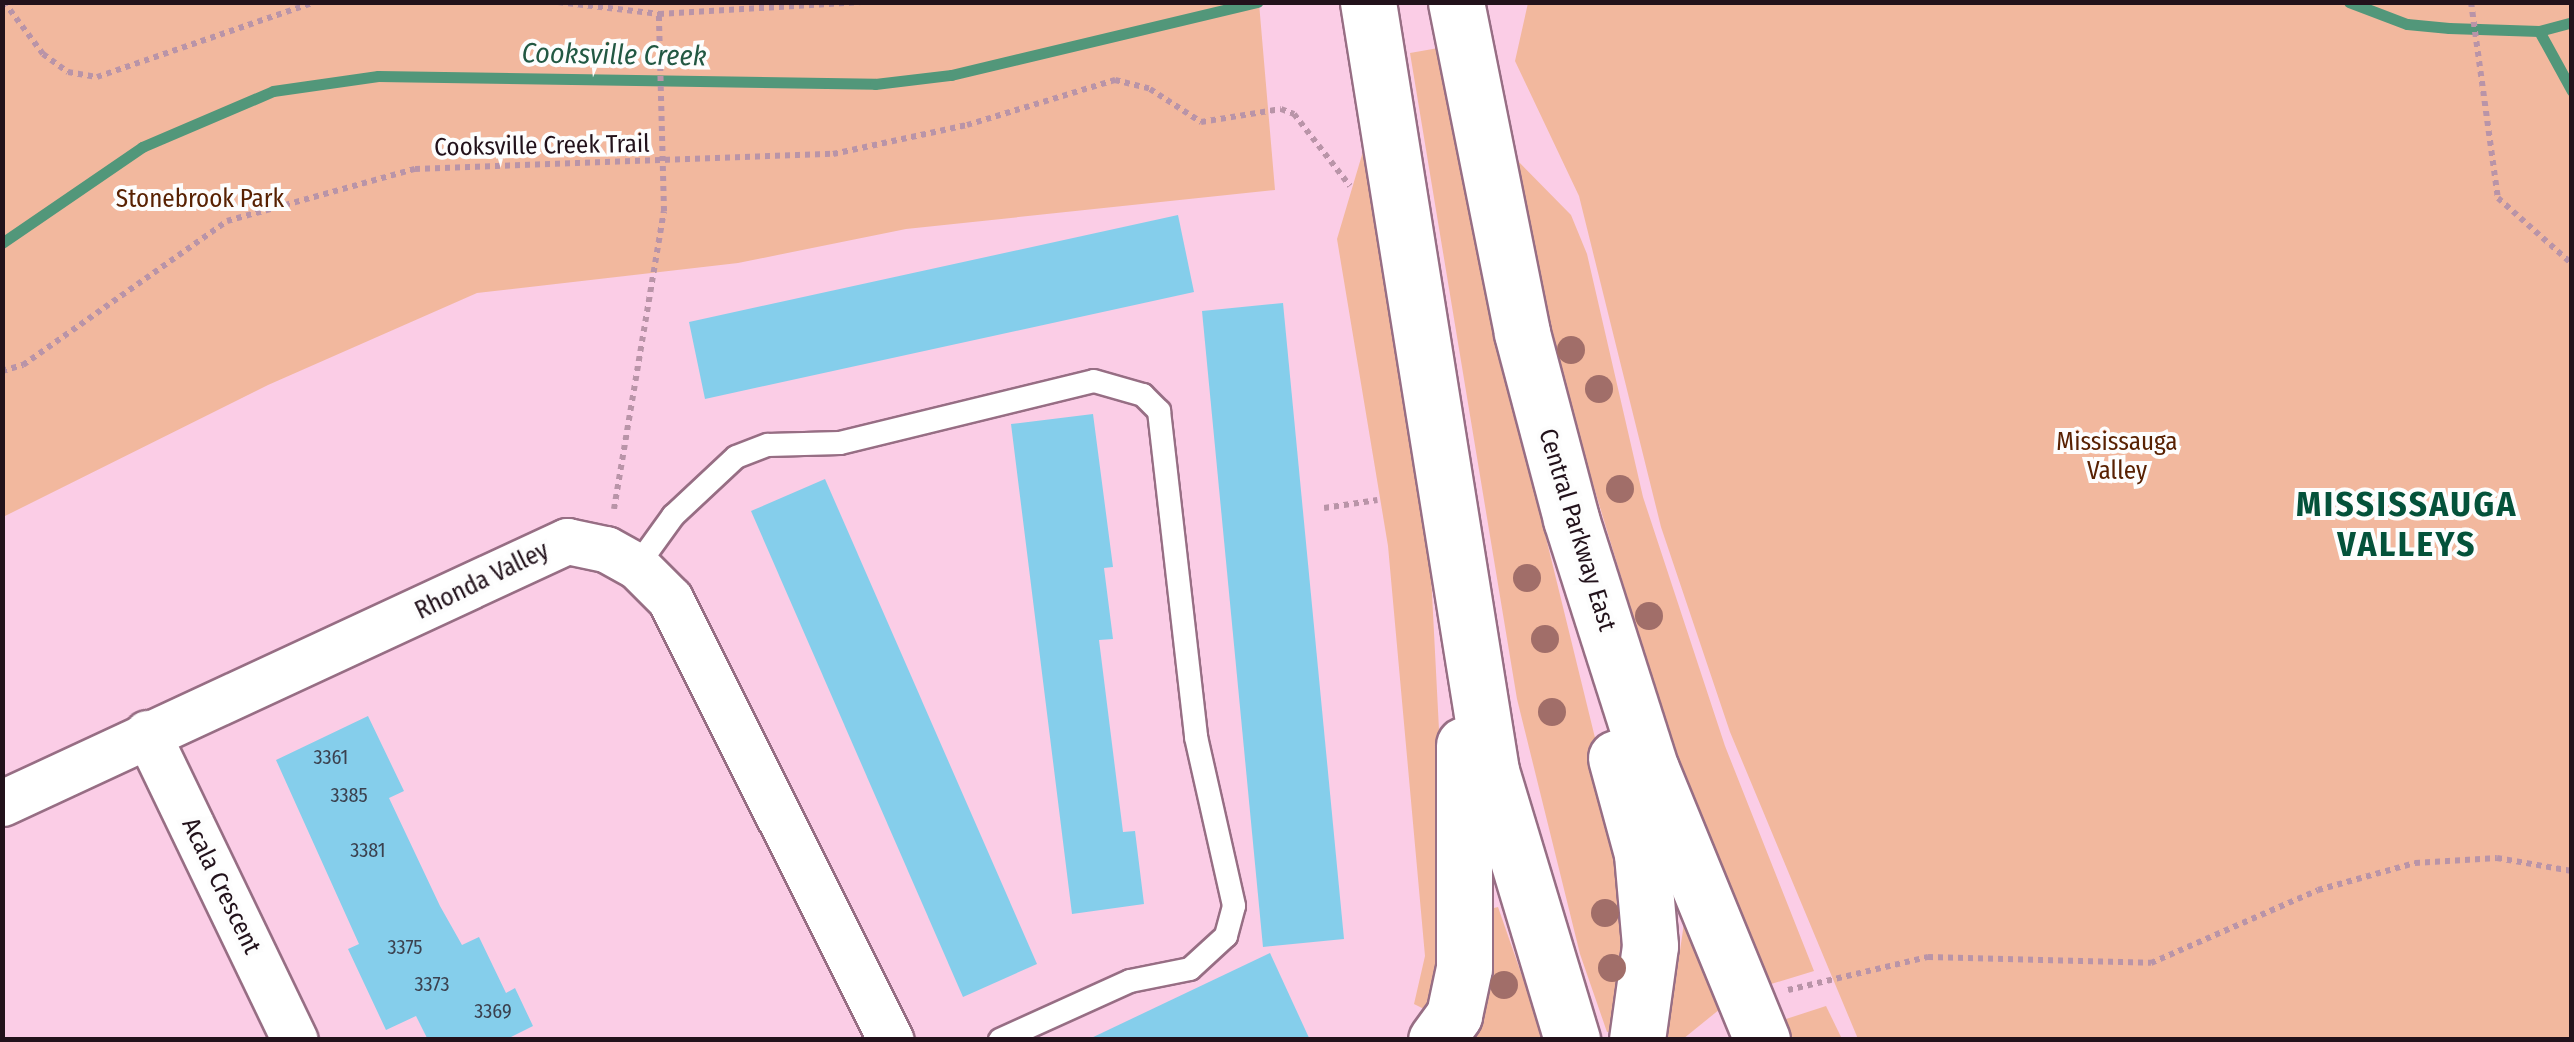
<!DOCTYPE html>
<html>
<head>
<meta charset="utf-8">
<style>
  body { margin:0 }
  #map { position:relative; width:2574px; height:1042px; overflow:hidden; background:#fbcde6; font-family:"Fira Sans Condensed",sans-serif }
  div>[style] { position:absolute }
  .green>* { inset:0; background:#f2b89e }
  .stream>* { height:11px; margin:-5.5px; padding:0 5.5px; transform-origin:5.5px; border-radius:5.5px; background:#52977a }
  .building>* { inset:0; background:#85ceeb }
  .path>* { height:6px; margin-top:-3px; transform-origin:0; background:repeating-linear-gradient(90deg,#b994a8 0 5px,transparent 0 10px) }
  .roads { filter:drop-shadow(2px 0 #976e84) drop-shadow(-2px 0 #976e84) drop-shadow(0 2px #976e84) drop-shadow(0 -2px #976e84) }
  .lane>* { height:22px; margin:-11px; padding:0 11px; transform-origin:11px; border-radius:11px; background:#fff }
  .street>* { height:45px; margin:-22.5px; padding:0 22.5px; transform-origin:22.5px; border-radius:22.5px; background:#fff }
  .secondary>* { height:55px; margin:-27.5px; padding:0 27.5px; transform-origin:27.5px; border-radius:27.5px; background:#fff }
  .trees>* { width:28px; height:28px; margin:-14px; border-radius:50%; background:#a16e69 }
  span { translate:-50% -50%; white-space:nowrap; text-align:center; line-height:1.15; -webkit-text-stroke:8px #fdfdfd; paint-order:stroke }
  .number-label { font-size:20px; color:#3b414f }
  .number-label span { -webkit-text-stroke-width:0 }
  .street-label { font-size:25px; color:#22121b }
  .park-label { font-size:25px; color:#582102 }
  .water-label { font-size:28px; color:#225843; font-style:italic }
  .district-label { font-size:35px; color:#04523a; font-weight:700; letter-spacing:2.5px }
  .frame { position:absolute; inset:0; border:5px solid #22121b; pointer-events:none }
</style>
</head>
<body>
<div id="map">
  <div class="green">
    <i style="clip-path:polygon(3px 2px,1259px 3px,1275px 190px,906px 229px,738px 263px,477px 293px,268px 385px,3px 517px)"></i>
    <i style="clip-path:polygon(1528px 3px,2571px 3px,2571px 1039px,1858px 1039px,1730px 732px,1661px 527px,1579px 196px,1515px 61px)"></i>
    <i style="clip-path:polygon(1444px 47px,1499px 346px,1623px 852px,1623px 1030px,1607px 1032px,1580px 954px,1517px 699px,1410px 53px)"></i>
    <i style="clip-path:polygon(1364px 148px,1416px 427px,1431px 574px,1446px 866px,1436px 1015px,1414px 1004px,1425px 956px,1388px 546px,1337px 239px)"></i>
    <i style="clip-path:polygon(1515px 158px,1571px 215px,1587px 254px,1643px 497px,1725px 746px,1814px 971px,1771px 984px,1726px 885px,1662px 712px,1562px 382px)"></i>
    <i style="clip-path:polygon(1498px 907px,1544px 1039px,1480px 1039px,1471px 1032px,1490px 909px)"></i>
    <i style="clip-path:polygon(1684px 923px,1720px 1009px,1683px 1039px,1667px 1040px)"></i>
    <i style="clip-path:polygon(1826px 1006px,1842px 1039px,1793px 1039px,1783px 1020px)"></i>
  </div>
  <div class="stream">
    <i style="left:2349px;top:2px;width:62px;rotate:20.8deg"></i>
    <i style="left:2407px;top:24px;width:42px;rotate:5.4deg"></i>
    <i style="left:2449px;top:28px;width:90px;rotate:1.9deg"></i>
    <i style="left:2539px;top:31px;width:34px;rotate:-15deg"></i>
    <i style="left:2539px;top:31px;width:68px;rotate:61.2deg"></i>
    <i style="left:2px;top:243px;width:170px;rotate:-34.4deg"></i>
    <i style="left:142px;top:147px;width:142px;rotate:-23.1deg"></i>
    <i style="left:273px;top:91px;width:106px;rotate:-8.1deg"></i>
    <i style="left:378px;top:76px;width:497px;rotate:0.9deg"></i>
    <i style="left:875px;top:84px;width:77px;rotate:-6.8deg"></i>
    <i style="left:951px;top:75px;width:315px;rotate:-13.4deg"></i>
  </div>
  <div class="building">
    <i style="clip-path:polygon(1178px 215px,1194px 292px,705px 399px,689px 322px)"></i>
    <i style="clip-path:polygon(1283px 303px,1344px 939px,1263px 947px,1202px 311px)"></i>
    <i style="clip-path:polygon(1093px 414px,1113px 567px,1104px 568px,1113px 639px,1099px 640px,1123px 832px,1135px 831px,1144px 904px,1072px 914px,1011px 424px)"></i>
    <i style="clip-path:polygon(825px 479px,1037px 964px,963px 997px,751px 511px)"></i>
    <i style="clip-path:polygon(368px 716px,404px 791px,389px 798px,440px 906px,462px 945px,479px 937px,506px 993px,515px 988px,533px 1026px,505px 1040px,428px 1040px,416px 1016px,386px 1030px,348px 949px,359px 944px,276px 760px)"></i>
    <i style="clip-path:polygon(1270px 953px,1310px 1040px,1087px 1040px)"></i>
  </div>
  <div class="path">
    <i style="left:4px;top:2px;width:65px;rotate:53.1deg"></i>
    <i style="left:43px;top:54px;width:31px;rotate:36deg"></i>
    <i style="left:68px;top:72px;width:29px;rotate:10deg"></i>
    <i style="left:97px;top:77px;width:231px;rotate:-19deg"></i>
    <i style="left:558px;top:2px;width:102px;rotate:6.8deg"></i>
    <i style="left:659px;top:14px;width:203px;rotate:-3.4deg"></i>
    <i style="left:2471px;top:2px;width:198px;rotate:82.2deg"></i>
    <i style="left:2498px;top:198px;width:99px;rotate:41.7deg"></i>
    <i style="left:2px;top:371px;width:22px;rotate:-16deg"></i>
    <i style="left:23px;top:365px;width:250px;rotate:-35.2deg"></i>
    <i style="left:227px;top:221px;width:195px;rotate:-15.5deg"></i>
    <i style="left:415px;top:169px;width:418px;rotate:-2.1deg"></i>
    <i style="left:833px;top:154px;width:137px;rotate:-12.2deg"></i>
    <i style="left:967px;top:125px;width:155px;rotate:-16.9deg"></i>
    <i style="left:1115px;top:80px;width:36px;rotate:14deg"></i>
    <i style="left:1150px;top:89px;width:61px;rotate:32.9deg"></i>
    <i style="left:1201px;top:122px;width:81px;rotate:-9.2deg"></i>
    <i style="left:1281px;top:109px;width:14px;rotate:21deg"></i>
    <i style="left:1294px;top:114px;width:91px;rotate:52.1deg"></i>
    <i style="left:1324px;top:508px;width:54px;rotate:-8.6deg"></i>
    <i style="left:614px;top:509px;width:302px;rotate:-80.5deg"></i>
    <i style="left:664px;top:211px;width:197px;rotate:-91.5deg"></i>
    <i style="left:1788px;top:990px;width:144px;rotate:-13.3deg"></i>
    <i style="left:1928px;top:957px;width:223px;rotate:1.5deg"></i>
    <i style="left:2151px;top:963px;width:182px;rotate:-23.6deg"></i>
    <i style="left:2318px;top:890px;width:101px;rotate:-15.6deg"></i>
    <i style="left:2415px;top:863px;width:82px;rotate:-3.5deg"></i>
    <i style="left:2497px;top:858px;width:76px;rotate:9.8deg"></i>
  </div>
  <div class="roads">
    <div class="lane">
      <i style="left:637px;top:566px;width:62px;rotate:-54.2deg"></i>
      <i style="left:673px;top:516px;width:86px;rotate:-43.1deg"></i>
      <i style="left:736px;top:457px;width:34px;rotate:-21deg"></i>
      <i style="left:768px;top:445px;width:72px;rotate:-1.6deg"></i>
      <i style="left:840px;top:443px;width:261px;rotate:-13.7deg"></i>
      <i style="left:1094px;top:381px;width:51px;rotate:15.9deg"></i>
      <i style="left:1143px;top:395px;width:23px;rotate:45deg"></i>
      <i style="left:1159px;top:411px;width:328px;rotate:83.5deg"></i>
      <i style="left:1196px;top:737px;width:173px;rotate:77.3deg"></i>
      <i style="left:1234px;top:906px;width:31px;rotate:105deg"></i>
      <i style="left:1226px;top:936px;width:49px;rotate:137.5deg"></i>
      <i style="left:1190px;top:969px;width:61px;rotate:168.7deg"></i>
      <i style="left:1130px;top:981px;width:143px;rotate:155.6deg"></i>
    </div>
    <div class="street">
      <i style="left:147px;top:733px;width:341px;rotate:64.3deg"></i>
      <i style="left:2px;top:803px;width:623px;rotate:-24.88deg"></i>
      <i style="left:567px;top:541px;width:40px;rotate:12deg"></i>
      <i style="left:606px;top:549px;width:35px;rotate:29deg"></i>
      <i style="left:637px;top:566px;width:47px;rotate:45deg"></i>
      <i style="left:670px;top:599px;width:493px;rotate:63.4deg"></i>
    </div>
    <div class="secondary">
      <i style="left:1368px;top:2px;width:779px;rotate:80.91deg"></i>
      <i style="left:1491px;top:771px;width:281px;rotate:73.2deg"></i>
      <i style="left:1456px;top:2px;width:338px;rotate:78.7deg"></i>
      <i style="left:1522px;top:333px;width:192px;rotate:75.2deg"></i>
      <i style="left:1571px;top:519px;width:262px;rotate:72.3deg"></i>
      <i style="left:1651px;top:769px;width:293px;rotate:67.7deg"></i>
      <i style="left:1616px;top:758px;width:99px;rotate:74.8deg"></i>
      <i style="left:1642px;top:854px;width:92px;rotate:85deg"></i>
      <i style="left:1650px;top:946px;width:95px;rotate:97.9deg"></i>
      <i style="left:1436px;top:1040px;width:31px;rotate:-54deg"></i>
      <i style="left:1454px;top:1015px;width:48px;rotate:-78deg"></i>
      <i style="left:1464px;top:968px;width:223px;rotate:-90deg"></i>
    </div>
  </div>
  <div class="trees">
    <i style="left:1571px;top:350px"></i>
    <i style="left:1599px;top:389px"></i>
    <i style="left:1620px;top:489px"></i>
    <i style="left:1527px;top:578px"></i>
    <i style="left:1649px;top:616px"></i>
    <i style="left:1545px;top:639px"></i>
    <i style="left:1552px;top:712px"></i>
    <i style="left:1605px;top:913px"></i>
    <i style="left:1612px;top:968px"></i>
    <i style="left:1504px;top:985px"></i>
  </div>
  <div class="number-label">
    <span style="left:331px;top:757px">3361</span>
    <span style="left:349px;top:795px">3385</span>
    <span style="left:368px;top:850px">3381</span>
    <span style="left:405px;top:947px">3375</span>
    <span style="left:432px;top:984px">3373</span>
    <span style="left:493px;top:1011px">3369</span>
  </div>
  <div class="street-label">
    <span style="left:542px;top:146px;rotate:-1deg">Cooksville Creek Trail</span>
    <span style="left:1577px;top:530px;rotate:73deg">Central Parkway East</span>
    <span style="left:482px;top:581px;rotate:-26deg">Rhonda Valley</span>
    <span style="left:221px;top:886px;rotate:64deg">Acala Crescent</span>
  </div>
  <div class="park-label">
    <span style="left:200px;top:199px">Stonebrook Park</span>
    <span style="left:2117px;top:457px">Mississauga<br>Valley</span>
  </div>
  <div class="water-label">
    <span style="left:614px;top:55px;rotate:1deg">Cooksville Creek</span>
  </div>
  <div class="district-label">
    <span style="left:2407px;top:524px">MISSISSAUGA<br>VALLEYS</span>
  </div>
  <div class="frame"></div>
</div>
</body>
</html>
